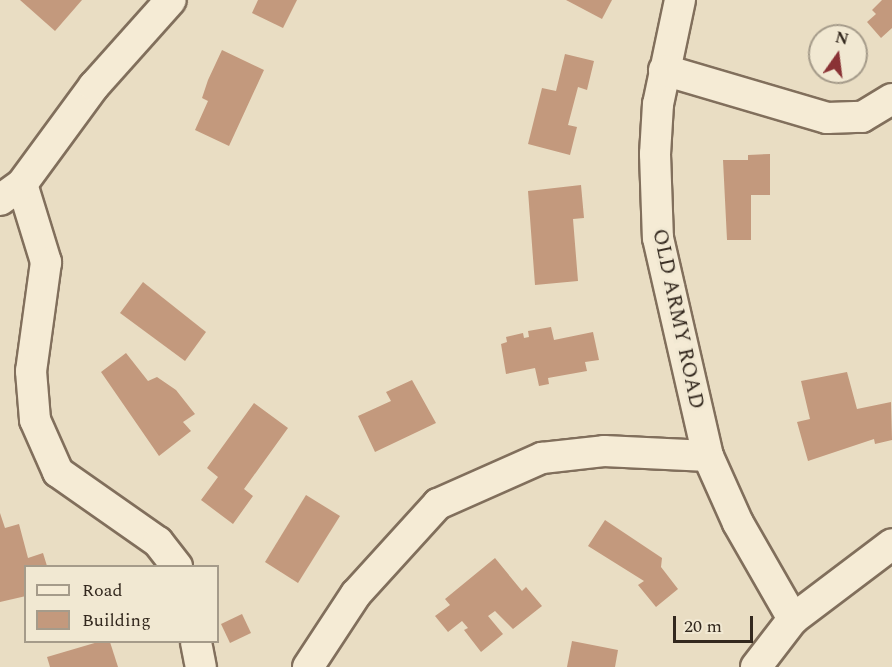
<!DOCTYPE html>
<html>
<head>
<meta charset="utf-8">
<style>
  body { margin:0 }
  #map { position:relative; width:892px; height:667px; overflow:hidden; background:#e9ddc3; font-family:Spectral,serif }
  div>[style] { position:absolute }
  .building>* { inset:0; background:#c3997d }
  .roads { filter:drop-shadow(2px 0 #816f5c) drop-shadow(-2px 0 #816f5c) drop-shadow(0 2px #816f5c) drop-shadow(0 -2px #816f5c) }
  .minor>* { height:30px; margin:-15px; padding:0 15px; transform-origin:15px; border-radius:15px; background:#f5ebd5 }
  span { translate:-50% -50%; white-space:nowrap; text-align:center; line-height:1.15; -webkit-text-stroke:6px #f1e8d2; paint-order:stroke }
  .street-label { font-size:21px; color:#33281e }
  .legend { position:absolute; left:24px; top:565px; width:195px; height:78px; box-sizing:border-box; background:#f1e8d2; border:2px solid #a59b8a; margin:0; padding:8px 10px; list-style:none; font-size:18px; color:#33281e }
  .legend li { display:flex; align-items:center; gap:12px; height:30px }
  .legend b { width:30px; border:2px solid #a59b8a }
  .north { position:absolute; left:808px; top:24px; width:60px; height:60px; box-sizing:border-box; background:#f1e8d2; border:2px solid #a59b8a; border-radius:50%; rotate:14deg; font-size:16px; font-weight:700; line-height:24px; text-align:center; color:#33281e }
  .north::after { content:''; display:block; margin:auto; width:21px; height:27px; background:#8a3235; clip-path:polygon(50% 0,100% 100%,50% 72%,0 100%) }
  .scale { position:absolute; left:673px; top:616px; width:80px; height:27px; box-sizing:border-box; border:3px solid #33281e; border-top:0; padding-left:8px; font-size:18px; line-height:21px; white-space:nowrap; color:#33281e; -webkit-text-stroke:4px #f1e8d2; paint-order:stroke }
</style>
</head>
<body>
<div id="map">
  <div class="building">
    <i style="clip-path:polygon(20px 0,82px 0,55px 31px)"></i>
    <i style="clip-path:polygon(258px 0,297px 0,283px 28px,252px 13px)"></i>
    <i style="clip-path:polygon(566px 0,612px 0,602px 19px)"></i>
    <i style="clip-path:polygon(882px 0,892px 0,892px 28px,881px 38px,867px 22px,876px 14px,872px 10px)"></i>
    <i style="clip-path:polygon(222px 50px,264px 70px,229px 146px,195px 130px,208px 101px,202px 98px,208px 80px)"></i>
    <i style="clip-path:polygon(565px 54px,594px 61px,587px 90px,578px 87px,568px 125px,577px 127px,570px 155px,528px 144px,542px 88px,556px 91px)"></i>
    <i style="clip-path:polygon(770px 154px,770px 195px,751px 195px,751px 240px,727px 240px,723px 160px,748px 160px,748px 155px)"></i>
    <i style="clip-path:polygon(581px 185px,584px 218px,573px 219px,578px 281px,535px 285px,528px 191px)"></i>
    <i style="clip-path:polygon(143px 282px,206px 332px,185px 361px,120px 313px)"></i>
    <i style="clip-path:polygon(551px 327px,554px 340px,593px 332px,599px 360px,585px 362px,587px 371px,548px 378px,549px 384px,539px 386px,535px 368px,506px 374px,501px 344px,507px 342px,506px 337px,523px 333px,524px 338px,529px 337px,528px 331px)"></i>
    <i style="clip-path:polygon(126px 353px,148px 381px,157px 377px,176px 390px,195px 414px,183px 422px,191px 431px,159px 456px,101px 372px)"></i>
    <i style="clip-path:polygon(847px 372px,857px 409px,891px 402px,892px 440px,875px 444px,874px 439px,808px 461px,797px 422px,810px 419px,801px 381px)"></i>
    <i style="clip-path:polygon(412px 380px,436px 423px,375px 452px,358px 416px,391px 401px,386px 392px)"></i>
    <i style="clip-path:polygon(254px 403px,288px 428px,244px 489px,253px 496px,233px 524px,201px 500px,218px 477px,207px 468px)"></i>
    <i style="clip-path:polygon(306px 495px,340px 516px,298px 583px,265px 562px)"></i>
    <i style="clip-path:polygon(0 513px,5px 528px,19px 524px,28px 558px,43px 553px,47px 566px,26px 566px,26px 596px,0 602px)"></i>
    <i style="clip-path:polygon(605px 520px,662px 558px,661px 567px,678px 589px,656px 607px,638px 585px,644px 581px,588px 546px)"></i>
    <i style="clip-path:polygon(495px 558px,522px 591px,526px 587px,542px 606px,513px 629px,495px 611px,488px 616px,503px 634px,481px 652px,464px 630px,468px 628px,462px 621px,448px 632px,435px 616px,450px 605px,445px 599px)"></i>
    <i style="clip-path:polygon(242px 614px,251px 633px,230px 643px,221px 624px)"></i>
    <i style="clip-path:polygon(572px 641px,618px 650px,615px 667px,567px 667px)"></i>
    <i style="clip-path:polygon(98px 642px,110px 642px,118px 667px,50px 667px,47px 657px)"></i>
  </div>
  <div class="roads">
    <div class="minor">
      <i style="left:680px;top:0;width:106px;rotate:101.9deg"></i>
      <i style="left:658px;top:104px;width:50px;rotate:93.4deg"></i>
      <i style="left:655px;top:154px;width:84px;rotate:88deg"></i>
      <i style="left:658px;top:238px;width:224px;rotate:77.1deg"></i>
      <i style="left:708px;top:456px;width:73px;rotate:65.9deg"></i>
      <i style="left:738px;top:523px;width:111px;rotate:60.2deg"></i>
      <i style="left:664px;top:70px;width:170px;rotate:16.4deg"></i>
      <i style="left:827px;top:118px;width:35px;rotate:-2deg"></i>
      <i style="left:862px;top:117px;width:35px;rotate:-31deg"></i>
      <i style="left:22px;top:184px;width:82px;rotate:72.9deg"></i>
      <i style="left:46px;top:262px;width:110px;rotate:97.8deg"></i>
      <i style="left:31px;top:371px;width:49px;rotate:85.3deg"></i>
      <i style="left:35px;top:420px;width:57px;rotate:66.1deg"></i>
      <i style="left:58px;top:472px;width:122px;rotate:35deg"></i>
      <i style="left:158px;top:542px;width:31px;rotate:52deg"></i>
      <i style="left:0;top:200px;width:27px;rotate:-36deg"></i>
      <i style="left:22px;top:184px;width:122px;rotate:-53.7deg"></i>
      <i style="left:94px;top:86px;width:115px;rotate:-48.2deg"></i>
      <i style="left:196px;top:642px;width:25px;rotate:79deg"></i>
      <i style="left:308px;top:667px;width:87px;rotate:-56.7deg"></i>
      <i style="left:356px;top:594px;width:122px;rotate:-47.7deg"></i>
      <i style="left:438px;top:504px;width:114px;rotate:-23.9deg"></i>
      <i style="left:542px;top:458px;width:62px;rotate:-6.4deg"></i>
      <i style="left:604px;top:451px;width:104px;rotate:2.8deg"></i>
      <i style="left:756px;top:667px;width:61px;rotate:-52.4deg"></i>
      <i style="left:793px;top:619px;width:124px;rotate:-37.1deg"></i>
    </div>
  </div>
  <div class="street-label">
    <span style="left:678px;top:319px;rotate:78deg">OLD ARMY ROAD</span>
  </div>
  <ul class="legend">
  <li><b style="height:8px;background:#f5ebd5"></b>Road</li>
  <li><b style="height:16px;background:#c3997d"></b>Building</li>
  </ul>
  <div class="north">N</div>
  <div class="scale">20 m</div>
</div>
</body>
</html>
